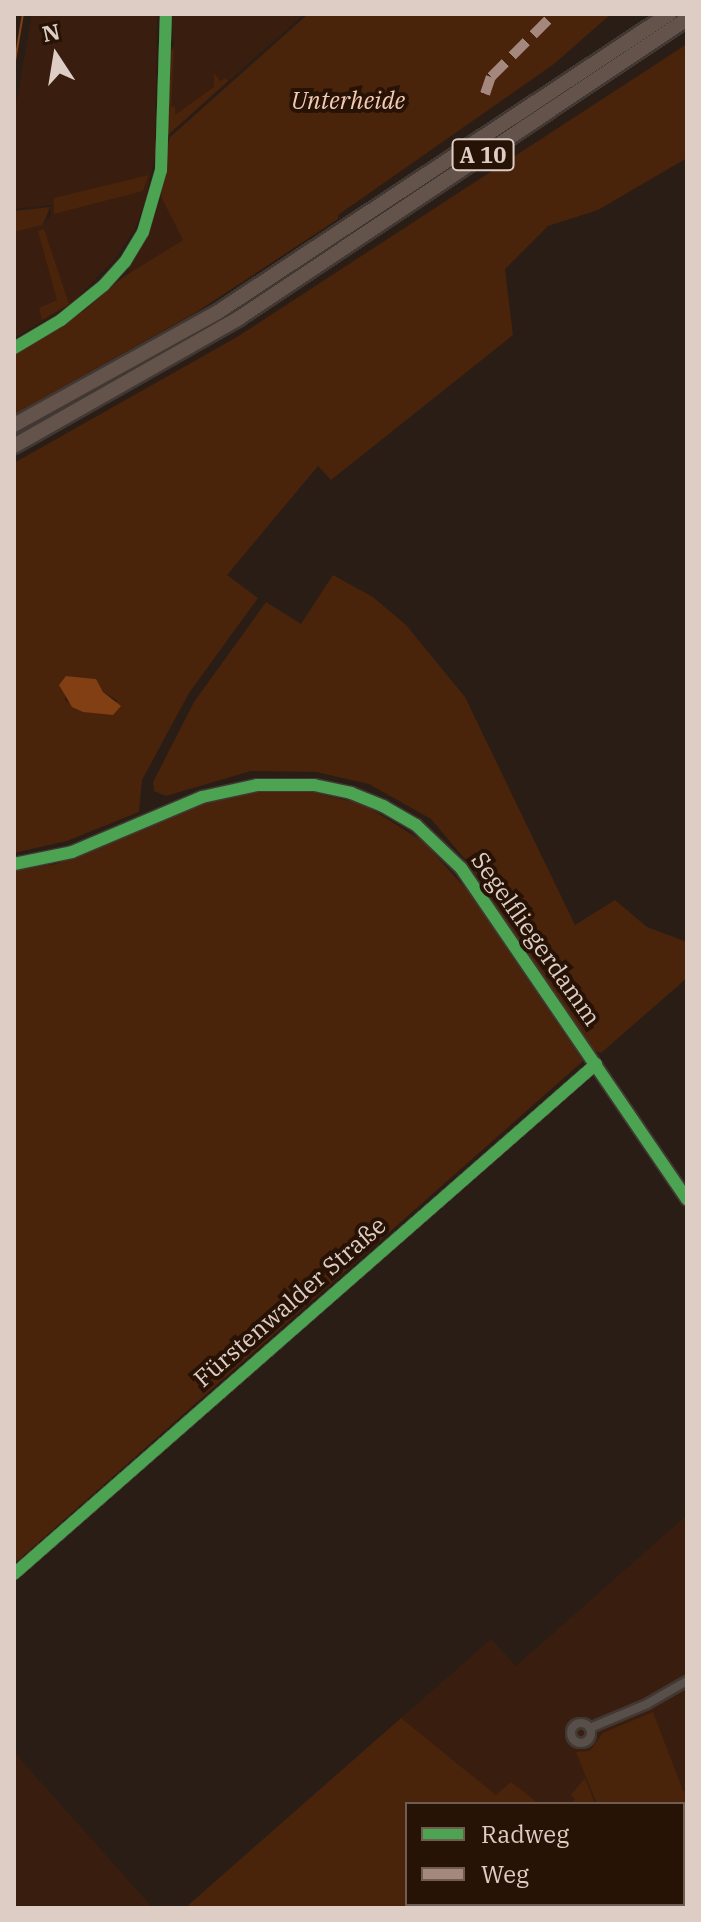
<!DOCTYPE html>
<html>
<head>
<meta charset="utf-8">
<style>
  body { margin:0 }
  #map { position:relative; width:701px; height:1922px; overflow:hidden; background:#291d16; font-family:"IBM Plex Serif",serif }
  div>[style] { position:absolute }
  .built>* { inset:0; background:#391e0f }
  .green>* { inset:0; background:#4a230b }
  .water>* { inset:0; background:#813f13 }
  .stream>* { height:2px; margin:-1px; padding:0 1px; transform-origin:1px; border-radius:1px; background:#813f13 }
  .roads { filter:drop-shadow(2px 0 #423833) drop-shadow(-2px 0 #423833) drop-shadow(0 2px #423833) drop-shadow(0 -2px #423833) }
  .minor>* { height:8px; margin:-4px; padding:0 4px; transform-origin:4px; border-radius:4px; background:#594f4a }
  .minor>.ring { margin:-4px; padding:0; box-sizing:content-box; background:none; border:8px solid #594f4a; border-radius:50% }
  .tertiary>* { height:10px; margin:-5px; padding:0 5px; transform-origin:5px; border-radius:5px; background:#594f4a }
  .motorway>* { height:14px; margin:-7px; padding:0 7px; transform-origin:7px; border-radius:7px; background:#64534a }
  .quiet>* { height:10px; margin-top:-5px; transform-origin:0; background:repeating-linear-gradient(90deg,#a5887d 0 20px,transparent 0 30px) }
  .cycleway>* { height:12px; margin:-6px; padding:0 6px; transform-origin:6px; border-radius:6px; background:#4ca352 }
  span { translate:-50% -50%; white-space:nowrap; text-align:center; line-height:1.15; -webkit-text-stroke:8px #271206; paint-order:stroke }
  .shield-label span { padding:2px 6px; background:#271206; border:2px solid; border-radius:6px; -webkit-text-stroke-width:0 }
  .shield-label { font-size:22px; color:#ddcdc5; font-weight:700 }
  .park-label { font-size:24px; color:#f5cbb4; font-style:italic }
  .street-label { font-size:24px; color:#ddcdc5 }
  .frame { position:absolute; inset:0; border:16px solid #ddcdc5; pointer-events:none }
  .legend { position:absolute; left:405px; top:1802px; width:280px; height:104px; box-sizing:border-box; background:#271206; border:2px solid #705d52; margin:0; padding:10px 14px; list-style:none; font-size:24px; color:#ddcdc5 }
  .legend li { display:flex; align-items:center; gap:16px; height:40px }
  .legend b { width:40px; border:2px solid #705d52 }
  .north { position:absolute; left:16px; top:16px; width:80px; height:80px; -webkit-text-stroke:6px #271206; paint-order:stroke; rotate:348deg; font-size:22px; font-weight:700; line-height:32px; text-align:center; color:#ddcdc5 }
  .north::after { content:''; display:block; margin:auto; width:28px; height:36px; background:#ddcdc5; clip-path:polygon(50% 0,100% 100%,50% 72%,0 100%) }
</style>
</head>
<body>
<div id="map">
  <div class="built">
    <i style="clip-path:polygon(32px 14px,157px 14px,155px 155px,146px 200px,135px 229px,115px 259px,70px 305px,14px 338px,14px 232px,43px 225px,51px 216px,51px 205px,14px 209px,14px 116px)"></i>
    <i style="clip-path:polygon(171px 14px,304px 14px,168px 135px,169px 52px,174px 45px)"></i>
    <i style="clip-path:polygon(161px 197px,183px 240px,131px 272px,127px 269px,147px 238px)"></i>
    <i style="clip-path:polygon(687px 1515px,687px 1790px,652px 1804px,507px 1804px,401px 1718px,491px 1639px,516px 1666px)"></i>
    <i style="clip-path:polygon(14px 1752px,153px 1908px,14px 1908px)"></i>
  </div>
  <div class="green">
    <i style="clip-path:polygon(308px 14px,611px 14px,554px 64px,338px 215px,338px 219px,195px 313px,14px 414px,14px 355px,85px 310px,123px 277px,183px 240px,161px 197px,169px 138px)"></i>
    <i style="clip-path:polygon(evenodd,687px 44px,687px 158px,598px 210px,548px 226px,505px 269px,513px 335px,331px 480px,318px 466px,227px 575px,258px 598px,189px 693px,142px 780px,139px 812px,67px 841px,14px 853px,14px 463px,237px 337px,687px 44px,66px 676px,95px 679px,103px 692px,118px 701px,83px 712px,65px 700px,66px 676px)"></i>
    <i style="clip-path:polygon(174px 48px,171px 106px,175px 107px,175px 115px,214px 87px,214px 73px,220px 81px,225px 78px,228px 81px,168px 135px,169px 52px)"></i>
    <i style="clip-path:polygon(149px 175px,143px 191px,54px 214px,54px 198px)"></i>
    <i style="clip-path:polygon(50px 207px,43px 225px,14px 232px,14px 211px)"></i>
    <i style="clip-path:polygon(44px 229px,69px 304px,42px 320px,39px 308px,57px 300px,38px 231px)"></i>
    <i style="clip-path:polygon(333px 575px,373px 597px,406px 625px,465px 697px,575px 925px,615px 900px,647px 927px,687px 942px,687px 978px,601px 1053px,592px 1050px,469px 864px,431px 819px,369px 784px,316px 772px,251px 771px,166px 796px,154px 791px,153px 782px,194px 702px,266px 602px,301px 624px)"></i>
    <i style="clip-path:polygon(272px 789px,302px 790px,363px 804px,424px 842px,467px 890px,583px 1061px,14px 1564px,14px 870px,56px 864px,196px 805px,234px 794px)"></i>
    <i style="clip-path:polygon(653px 1712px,683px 1791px,687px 1790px,687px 1908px,185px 1908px,401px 1718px,496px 1795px,511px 1782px,539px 1804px,407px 1804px,407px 1904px,683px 1904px,683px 1804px,597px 1804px,576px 1752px,590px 1751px,603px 1733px)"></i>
    <i style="clip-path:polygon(585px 1778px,595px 1804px,571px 1804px,575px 1799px,571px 1795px)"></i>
  </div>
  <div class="water">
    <i style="clip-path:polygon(66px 676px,96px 679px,103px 692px,121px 706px,113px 715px,83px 712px,72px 707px,59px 685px)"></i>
  </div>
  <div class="stream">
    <i style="left:14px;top:67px;width:54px;rotate:-80.4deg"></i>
  </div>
  <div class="roads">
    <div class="minor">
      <i style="left:14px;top:348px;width:55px;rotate:-30.8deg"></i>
      <i style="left:61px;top:320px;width:55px;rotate:-39.1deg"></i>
      <i style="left:104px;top:285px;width:31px;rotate:-48deg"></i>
      <i style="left:125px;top:262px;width:35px;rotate:-59deg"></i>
      <i style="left:143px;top:232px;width:65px;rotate:-73.8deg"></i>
      <i style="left:161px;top:170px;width:156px;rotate:-88.2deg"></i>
      <i style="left:14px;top:1574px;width:774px;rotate:-41.23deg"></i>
      <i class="ring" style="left:571px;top:1723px;width:12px;height:12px"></i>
      <i style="left:590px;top:1728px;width:62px;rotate:-22.8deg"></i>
      <i style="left:647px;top:1704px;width:46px;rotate:-29.9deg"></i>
    </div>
    <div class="tertiary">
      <i style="left:14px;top:864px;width:59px;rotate:-11.7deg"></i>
      <i style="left:72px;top:852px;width:141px;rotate:-22.9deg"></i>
      <i style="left:202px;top:797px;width:56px;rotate:-12.3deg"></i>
      <i style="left:257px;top:785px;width:57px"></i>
      <i style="left:314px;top:785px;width:38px;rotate:12deg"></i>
      <i style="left:351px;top:793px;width:35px;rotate:22deg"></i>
      <i style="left:383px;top:806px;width:38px;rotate:30deg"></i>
      <i style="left:416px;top:825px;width:62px;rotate:43.7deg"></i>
      <i style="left:461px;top:868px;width:401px;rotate:55.7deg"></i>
    </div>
    <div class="motorway">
      <i style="left:14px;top:425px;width:233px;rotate:-29deg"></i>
      <i style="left:218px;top:312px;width:541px;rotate:-33.45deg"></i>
      <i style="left:14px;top:446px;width:259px;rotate:-29.6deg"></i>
      <i style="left:239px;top:318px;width:539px;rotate:-33.72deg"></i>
    </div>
  </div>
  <div class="quiet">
    <i style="left:485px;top:94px;width:18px;rotate:-71deg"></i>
    <i style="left:491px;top:77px;width:89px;rotate:-45deg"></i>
  </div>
  <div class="cycleway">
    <i style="left:14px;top:348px;width:55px;rotate:-30.8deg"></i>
    <i style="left:61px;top:320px;width:55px;rotate:-39.1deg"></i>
    <i style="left:104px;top:285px;width:31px;rotate:-48deg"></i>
    <i style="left:125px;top:262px;width:35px;rotate:-59deg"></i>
    <i style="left:143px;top:232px;width:65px;rotate:-73.8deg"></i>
    <i style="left:161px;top:170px;width:156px;rotate:-88.2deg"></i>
    <i style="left:14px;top:864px;width:59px;rotate:-11.7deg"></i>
    <i style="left:72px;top:852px;width:141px;rotate:-22.9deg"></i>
    <i style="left:202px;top:797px;width:56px;rotate:-12.3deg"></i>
    <i style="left:257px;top:785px;width:57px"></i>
    <i style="left:314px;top:785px;width:38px;rotate:12deg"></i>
    <i style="left:351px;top:793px;width:35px;rotate:22deg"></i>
    <i style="left:383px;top:806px;width:38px;rotate:30deg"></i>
    <i style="left:416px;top:825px;width:62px;rotate:43.7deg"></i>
    <i style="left:461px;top:868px;width:401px;rotate:55.7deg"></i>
    <i style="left:14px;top:1574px;width:774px;rotate:-41.23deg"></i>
  </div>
  <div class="shield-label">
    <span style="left:483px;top:155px">A 10</span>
  </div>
  <div class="park-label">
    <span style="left:348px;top:101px">Unterheide</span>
  </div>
  <div class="street-label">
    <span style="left:536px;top:939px;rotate:55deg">Segelfliegerdamm</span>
    <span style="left:290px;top:1302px;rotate:-41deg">Fürstenwalder Straße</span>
  </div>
  <div class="frame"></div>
  <ul class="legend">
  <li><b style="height:10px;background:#4ca352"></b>Radweg</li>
  <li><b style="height:10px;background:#a5887d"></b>Weg</li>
  </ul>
  <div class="north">N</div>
</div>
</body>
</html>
